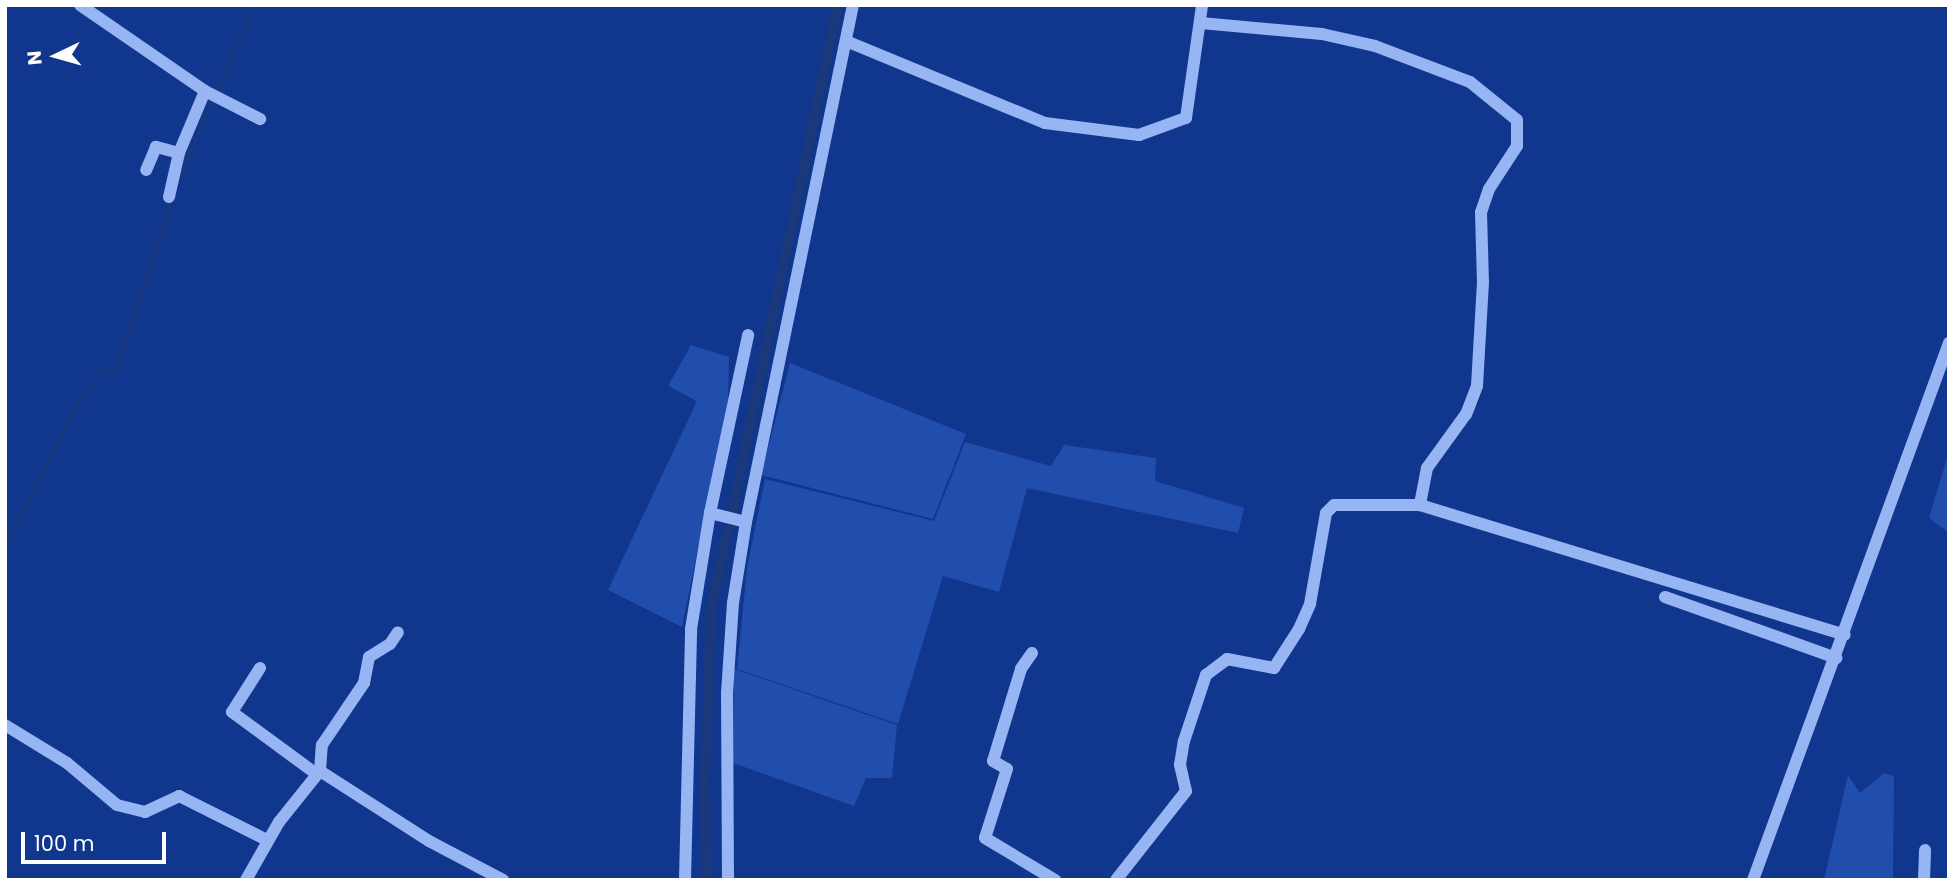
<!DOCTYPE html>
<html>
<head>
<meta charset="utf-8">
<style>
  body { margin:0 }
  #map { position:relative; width:1954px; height:885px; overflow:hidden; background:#10368e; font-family:Poppins,sans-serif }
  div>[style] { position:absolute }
  .green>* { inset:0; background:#214ead }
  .stream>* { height:2.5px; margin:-1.25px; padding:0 1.25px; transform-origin:1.25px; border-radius:1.25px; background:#1b387a }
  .canal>* { height:10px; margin:-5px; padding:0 5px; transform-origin:5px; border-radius:5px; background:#1b387a }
  .minor>* { height:12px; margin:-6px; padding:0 6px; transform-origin:6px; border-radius:6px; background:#98b5f3 }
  span { translate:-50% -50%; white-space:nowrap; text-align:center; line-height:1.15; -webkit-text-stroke:5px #10368e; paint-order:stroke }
  .frame { position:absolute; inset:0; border:7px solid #fff; pointer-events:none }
  .north { position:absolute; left:21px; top:21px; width:70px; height:70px; -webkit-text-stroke:5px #10368e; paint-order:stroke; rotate:265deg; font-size:19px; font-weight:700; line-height:28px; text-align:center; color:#fff }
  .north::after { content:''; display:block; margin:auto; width:24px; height:32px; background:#fff; clip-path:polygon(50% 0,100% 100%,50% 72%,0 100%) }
  .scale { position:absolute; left:21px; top:832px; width:145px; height:32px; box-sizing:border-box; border:4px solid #fff; border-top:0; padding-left:9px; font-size:21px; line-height:24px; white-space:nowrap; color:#fff; -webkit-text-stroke:5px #10368e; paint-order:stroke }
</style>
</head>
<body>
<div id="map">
  <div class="green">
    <i style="clip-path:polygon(691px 345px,729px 357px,728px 401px,682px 627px,608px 590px,697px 401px,668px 386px)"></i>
    <i style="clip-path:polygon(790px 363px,966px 434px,933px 519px,761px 475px)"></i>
    <i style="clip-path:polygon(965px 442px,1051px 466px,1064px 445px,1156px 458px,1155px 481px,1244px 508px,1238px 533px,1027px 488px,999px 592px,943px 576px,898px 724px,737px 669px,747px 568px,765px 479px,934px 521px)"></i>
    <i style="clip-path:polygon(1949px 451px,1949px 533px,1929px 518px)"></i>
    <i style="clip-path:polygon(734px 669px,897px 725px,892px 778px,866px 778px,854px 806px,733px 763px)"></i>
    <i style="clip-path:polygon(1884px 773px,1894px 776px,1893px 878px,1824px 880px,1848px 775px,1860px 793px)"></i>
  </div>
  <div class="stream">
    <i style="left:216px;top:91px;width:94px;rotate:-66.2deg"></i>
    <i style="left:179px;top:178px;width:85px;rotate:-67.1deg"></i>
    <i style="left:5px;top:544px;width:152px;rotate:-62.9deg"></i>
    <i style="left:74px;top:409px;width:47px;rotate:-56.3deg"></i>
    <i style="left:100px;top:370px;width:15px;rotate:4deg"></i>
    <i style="left:115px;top:371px;width:179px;rotate:-71.8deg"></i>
  </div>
  <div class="canal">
    <i style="left:707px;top:880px;width:99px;rotate:-91.2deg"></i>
    <i style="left:705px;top:781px;width:171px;rotate:-88deg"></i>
    <i style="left:711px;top:610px;width:618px;rotate:-78.14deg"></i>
  </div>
  <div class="minor">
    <i style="left:80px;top:5px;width:152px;rotate:34.5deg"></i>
    <i style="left:205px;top:91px;width:67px;rotate:112.8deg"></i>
    <i style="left:179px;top:153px;width:24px;rotate:-165deg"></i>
    <i style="left:156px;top:147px;width:25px;rotate:113deg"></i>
    <i style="left:1201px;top:23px;width:121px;rotate:5.2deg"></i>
    <i style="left:1322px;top:34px;width:54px;rotate:12.8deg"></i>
    <i style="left:1375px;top:46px;width:102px;rotate:20.8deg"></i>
    <i style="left:1470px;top:82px;width:60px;rotate:39deg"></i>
    <i style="left:1517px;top:120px;width:26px;rotate:90deg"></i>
    <i style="left:1517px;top:146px;width:51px;rotate:123.1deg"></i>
    <i style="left:1489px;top:189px;width:24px;rotate:109deg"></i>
    <i style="left:1481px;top:212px;width:70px;rotate:88.4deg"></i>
    <i style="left:1483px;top:282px;width:104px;rotate:93.3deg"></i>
    <i style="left:1477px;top:386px;width:30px;rotate:111deg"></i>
    <i style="left:1466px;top:414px;width:67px;rotate:125.8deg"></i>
    <i style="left:1427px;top:468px;width:38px;rotate:101deg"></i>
    <i style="left:846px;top:41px;width:215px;rotate:22.4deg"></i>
    <i style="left:1045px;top:123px;width:95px;rotate:7.3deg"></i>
    <i style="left:1139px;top:135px;width:50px;rotate:-19.9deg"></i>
    <i style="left:1186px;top:118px;width:114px;rotate:-81.9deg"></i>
    <i style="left:205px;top:91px;width:62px;rotate:27deg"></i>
    <i style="left:169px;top:197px;width:45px;rotate:-77.2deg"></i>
    <i style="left:710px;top:513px;width:37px;rotate:14deg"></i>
    <i style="left:1665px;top:597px;width:182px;rotate:19.6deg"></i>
    <i style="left:1032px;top:653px;width:19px;rotate:125deg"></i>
    <i style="left:1021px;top:669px;width:96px;rotate:106.9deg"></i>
    <i style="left:993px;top:761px;width:16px;rotate:30deg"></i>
    <i style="left:1007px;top:769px;width:72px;rotate:107.7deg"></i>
    <i style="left:985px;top:838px;width:82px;rotate:31deg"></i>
    <i style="left:260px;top:668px;width:52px;rotate:122.5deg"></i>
    <i style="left:232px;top:712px;width:103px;rotate:36.3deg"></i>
    <i style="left:5px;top:725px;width:73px;rotate:31.5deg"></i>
    <i style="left:67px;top:763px;width:65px;rotate:40deg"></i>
    <i style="left:117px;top:805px;width:29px;rotate:14deg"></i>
    <i style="left:145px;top:812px;width:38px;rotate:-25deg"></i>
    <i style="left:179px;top:796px;width:98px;rotate:26.6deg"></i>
    <i style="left:320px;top:771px;width:26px;rotate:-86deg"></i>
    <i style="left:322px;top:745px;width:75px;rotate:-55.9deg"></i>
    <i style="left:364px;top:683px;width:26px;rotate:-79deg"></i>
    <i style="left:369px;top:657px;width:25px;rotate:-32deg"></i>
    <i style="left:390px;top:644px;width:14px;rotate:-56deg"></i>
    <i style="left:246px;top:880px;width:67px;rotate:-60.4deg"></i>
    <i style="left:279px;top:822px;width:65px;rotate:-51.2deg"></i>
    <i style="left:320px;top:771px;width:130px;rotate:32.7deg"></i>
    <i style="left:429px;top:841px;width:84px;rotate:27.8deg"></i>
    <i style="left:685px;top:880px;width:251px;rotate:-88.6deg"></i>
    <i style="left:691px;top:629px;width:118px;rotate:-80.7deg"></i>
    <i style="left:710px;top:513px;width:182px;rotate:-77.9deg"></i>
    <i style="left:728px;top:880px;width:187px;rotate:-90.3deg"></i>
    <i style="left:727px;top:693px;width:90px;rotate:-86.2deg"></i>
    <i style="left:733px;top:603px;width:82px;rotate:-80.9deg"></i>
    <i style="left:746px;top:522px;width:528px;rotate:-78.31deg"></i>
    <i style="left:1116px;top:880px;width:113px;rotate:-51.8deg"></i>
    <i style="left:1186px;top:791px;width:27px;rotate:-103deg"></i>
    <i style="left:1180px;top:765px;width:24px;rotate:-81deg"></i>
    <i style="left:1184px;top:741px;width:70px;rotate:-71.6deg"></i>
    <i style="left:1206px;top:675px;width:26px;rotate:-37deg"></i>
    <i style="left:1227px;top:659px;width:48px;rotate:10.8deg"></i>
    <i style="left:1274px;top:668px;width:46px;rotate:-57.3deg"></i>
    <i style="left:1299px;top:629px;width:27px;rotate:-66deg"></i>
    <i style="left:1310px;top:604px;width:92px;rotate:-80deg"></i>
    <i style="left:1326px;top:513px;width:11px;rotate:-45deg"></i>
    <i style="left:1334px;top:505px;width:86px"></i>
    <i style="left:1420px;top:505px;width:444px;rotate:17deg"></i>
    <i style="left:1753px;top:880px;width:572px;rotate:-69.95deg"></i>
    <i style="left:1924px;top:880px;width:30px;rotate:-88deg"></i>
  </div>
  <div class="frame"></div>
  <div class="north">N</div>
  <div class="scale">100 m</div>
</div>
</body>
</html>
